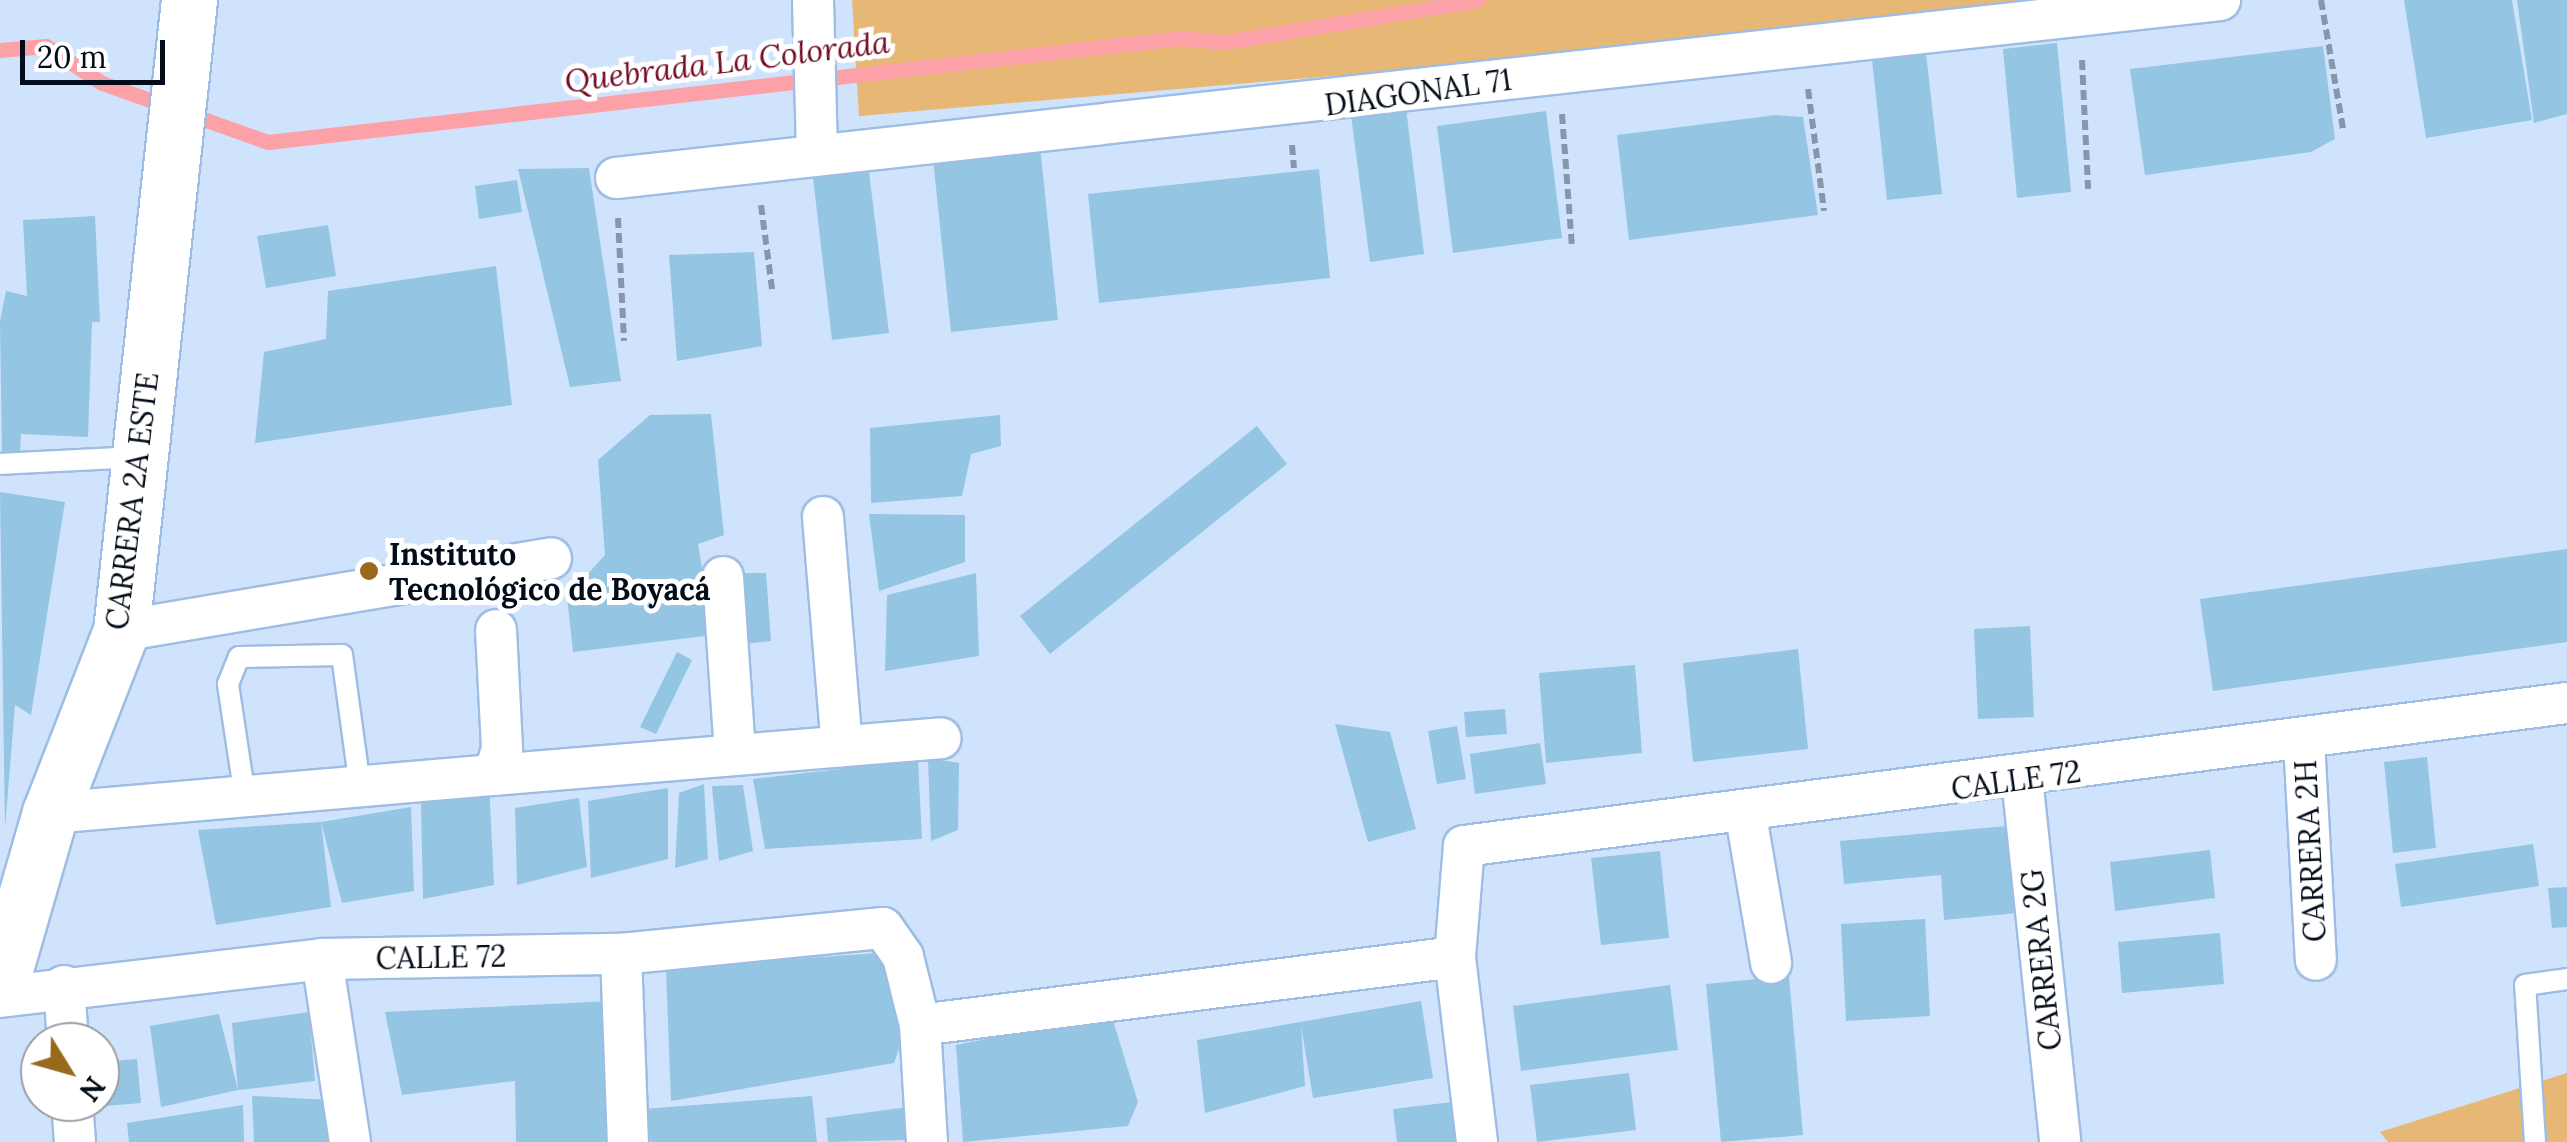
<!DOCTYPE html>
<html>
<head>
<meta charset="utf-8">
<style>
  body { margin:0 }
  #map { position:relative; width:2567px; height:1142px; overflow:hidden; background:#d0e3fc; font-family:Lora,serif }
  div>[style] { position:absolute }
  .green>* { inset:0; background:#e7b775 }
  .stream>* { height:15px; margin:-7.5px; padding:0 7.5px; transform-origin:7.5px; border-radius:7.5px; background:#fda1a9 }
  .building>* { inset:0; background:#94c5e2 }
  .path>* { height:6px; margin-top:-3px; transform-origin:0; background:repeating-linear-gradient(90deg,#8797ab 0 10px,transparent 0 15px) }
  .roads { filter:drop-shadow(2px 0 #9dbde4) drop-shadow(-2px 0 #9dbde4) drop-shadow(0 2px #9dbde4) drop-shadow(0 -2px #9dbde4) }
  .lane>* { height:20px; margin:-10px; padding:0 10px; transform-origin:10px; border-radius:10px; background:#fff }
  .street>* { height:40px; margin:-20px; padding:0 20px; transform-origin:20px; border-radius:20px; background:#fff }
  .secondary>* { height:55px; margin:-27.5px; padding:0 27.5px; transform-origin:27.5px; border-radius:27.5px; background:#fff }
  .dots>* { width:28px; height:28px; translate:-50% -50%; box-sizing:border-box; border:5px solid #fff; border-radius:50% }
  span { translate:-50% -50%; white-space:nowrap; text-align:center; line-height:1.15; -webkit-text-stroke:10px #fff; paint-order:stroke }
  .street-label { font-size:30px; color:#030c19 }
  .poi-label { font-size:30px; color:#030c19; font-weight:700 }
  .left { translate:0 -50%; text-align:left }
  .water-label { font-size:32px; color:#710b25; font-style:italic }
  .north { position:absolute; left:20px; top:1022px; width:100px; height:100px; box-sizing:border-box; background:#fff; border:2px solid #9a9ea3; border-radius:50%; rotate:127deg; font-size:28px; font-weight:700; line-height:40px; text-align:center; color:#030c19 }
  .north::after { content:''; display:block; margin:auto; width:35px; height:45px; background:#98691a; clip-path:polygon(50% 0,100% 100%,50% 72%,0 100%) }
  .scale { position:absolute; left:20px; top:40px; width:145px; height:45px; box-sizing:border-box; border:5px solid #030c19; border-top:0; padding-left:12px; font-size:30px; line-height:35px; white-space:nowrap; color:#030c19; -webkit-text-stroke:8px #fff; paint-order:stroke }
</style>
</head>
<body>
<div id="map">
  <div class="green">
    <i style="clip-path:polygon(852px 0,2060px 0,2062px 14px,859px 116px)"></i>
    <i style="clip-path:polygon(2567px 1073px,2567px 1142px,2388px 1142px,2380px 1132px)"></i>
  </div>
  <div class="stream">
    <i style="left:0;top:50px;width:46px;rotate:-5deg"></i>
    <i style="left:46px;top:46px;width:67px;rotate:33.5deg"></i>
    <i style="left:102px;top:83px;width:176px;rotate:19.6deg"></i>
    <i style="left:268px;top:142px;width:917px;rotate:-6.51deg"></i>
    <i style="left:1179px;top:38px;width:46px;rotate:5deg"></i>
    <i style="left:1225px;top:42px;width:256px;rotate:-9.4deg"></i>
  </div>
  <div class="building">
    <i style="clip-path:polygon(2404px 0,2512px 0,2532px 120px,2426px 138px)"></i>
    <i style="clip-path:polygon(2517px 0,2567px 0,2567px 114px,2534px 123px)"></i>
    <i style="clip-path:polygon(2057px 43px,2071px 192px,2017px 198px,2003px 49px)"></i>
    <i style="clip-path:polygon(2323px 46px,2335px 139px,2311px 152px,2145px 175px,2130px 69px)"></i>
    <i style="clip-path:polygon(1926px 53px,1942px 194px,1887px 200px,1872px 59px)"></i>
    <i style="clip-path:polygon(1406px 108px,1424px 254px,1370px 262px,1351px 115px)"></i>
    <i style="clip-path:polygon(1546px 111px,1562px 238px,1453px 253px,1437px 126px)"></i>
    <i style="clip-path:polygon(1776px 115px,1803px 117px,1818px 215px,1629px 240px,1617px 135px)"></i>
    <i style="clip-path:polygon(1040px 146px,1058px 320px,951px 332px,933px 159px)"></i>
    <i style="clip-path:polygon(589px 168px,621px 381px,570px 387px,518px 169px)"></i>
    <i style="clip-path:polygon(1319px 169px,1330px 278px,1099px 303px,1088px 194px)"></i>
    <i style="clip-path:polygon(869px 172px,889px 333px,832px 340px,813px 178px)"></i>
    <i style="clip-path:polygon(517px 180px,522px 212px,479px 219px,475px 186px)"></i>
    <i style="clip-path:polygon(95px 216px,100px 322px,92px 322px,88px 437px,21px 434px,20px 453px,2px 453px,0 321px,6px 291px,27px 296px,23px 220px)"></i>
    <i style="clip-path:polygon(328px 225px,336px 276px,266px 288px,257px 236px)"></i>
    <i style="clip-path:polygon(754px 252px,762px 346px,677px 361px,669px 255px)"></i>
    <i style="clip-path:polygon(496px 266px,512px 405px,255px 443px,264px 352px,326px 339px,328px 291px)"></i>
    <i style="clip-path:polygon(711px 414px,724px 535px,698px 544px,713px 635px,573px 652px,567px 597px,605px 555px,598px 460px,650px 415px)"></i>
    <i style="clip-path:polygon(1000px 415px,1001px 446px,971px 454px,962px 496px,871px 503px,870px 428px)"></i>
    <i style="clip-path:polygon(1257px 426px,1287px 464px,1050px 654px,1020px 616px)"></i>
    <i style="clip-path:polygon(0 492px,65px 502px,31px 715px,15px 705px,5px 828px)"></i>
    <i style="clip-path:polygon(869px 514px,965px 515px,965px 562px,879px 591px)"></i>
    <i style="clip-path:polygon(2567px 549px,2567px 642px,2213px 691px,2200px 599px)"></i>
    <i style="clip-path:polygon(744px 573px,766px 573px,771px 641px,744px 644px)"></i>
    <i style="clip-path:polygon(976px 573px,979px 656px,885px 671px,887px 595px)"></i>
    <i style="clip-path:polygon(2030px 626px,2034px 717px,1978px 719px,1974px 629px)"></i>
    <i style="clip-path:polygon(1798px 649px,1808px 749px,1693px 762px,1683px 663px)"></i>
    <i style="clip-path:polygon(677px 652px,692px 660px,656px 734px,640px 727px)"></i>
    <i style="clip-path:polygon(1635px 665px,1642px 753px,1546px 763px,1539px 673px)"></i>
    <i style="clip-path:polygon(1505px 709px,1507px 734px,1466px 737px,1464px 712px)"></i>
    <i style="clip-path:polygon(1335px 724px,1390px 732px,1416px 829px,1368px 842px)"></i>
    <i style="clip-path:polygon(1457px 726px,1466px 779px,1437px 784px,1428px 731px)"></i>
    <i style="clip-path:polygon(1540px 743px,1546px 784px,1475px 794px,1470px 754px)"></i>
    <i style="clip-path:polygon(2427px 757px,2436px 848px,2393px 853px,2384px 762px)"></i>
    <i style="clip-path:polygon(928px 758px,959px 763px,958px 830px,931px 841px)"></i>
    <i style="clip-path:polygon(918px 760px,922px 839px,765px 849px,753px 779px)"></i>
    <i style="clip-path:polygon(489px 782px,494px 885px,423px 899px,421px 804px)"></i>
    <i style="clip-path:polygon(704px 784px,708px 859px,675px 868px,679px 793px)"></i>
    <i style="clip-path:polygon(743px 785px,753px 851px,719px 861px,712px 786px)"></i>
    <i style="clip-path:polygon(668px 788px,668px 859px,591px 878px,588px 801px)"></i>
    <i style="clip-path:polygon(579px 798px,587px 867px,517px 885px,515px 808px)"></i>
    <i style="clip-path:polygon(411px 807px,414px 891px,342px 903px,321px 822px)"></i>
    <i style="clip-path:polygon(321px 822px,331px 907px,216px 925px,198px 830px)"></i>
    <i style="clip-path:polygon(2018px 825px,2017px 913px,1944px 920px,1941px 875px,1844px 884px,1840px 841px)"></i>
    <i style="clip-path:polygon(2533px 844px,2539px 886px,2401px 907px,2395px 864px)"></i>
    <i style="clip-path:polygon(2210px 850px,2215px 898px,2115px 911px,2110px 862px)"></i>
    <i style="clip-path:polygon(1660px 851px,1669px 938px,1601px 945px,1591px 858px)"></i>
    <i style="clip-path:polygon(2567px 887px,2567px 927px,2552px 928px,2548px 888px)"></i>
    <i style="clip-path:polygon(1925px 919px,1930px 1016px,1846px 1021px,1841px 924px)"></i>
    <i style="clip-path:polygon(2220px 933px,2224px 984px,2122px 993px,2118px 942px)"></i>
    <i style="clip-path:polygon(892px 952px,909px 1020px,894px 1063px,671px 1101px,666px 968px)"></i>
    <i style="clip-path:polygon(1789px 976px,1803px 1135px,1721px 1142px,1706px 984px)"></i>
    <i style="clip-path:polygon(1670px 985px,1678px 1050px,1521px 1071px,1513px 1006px)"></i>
    <i style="clip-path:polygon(612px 1001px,615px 1142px,516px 1142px,515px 1081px,402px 1095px,385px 1012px)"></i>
    <i style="clip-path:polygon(1421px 1001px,1433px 1078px,1313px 1098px,1301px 1026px,1305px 1086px,1205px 1113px,1197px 1040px)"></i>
    <i style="clip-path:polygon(309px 1012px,315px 1081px,238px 1090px,232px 1023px)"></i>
    <i style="clip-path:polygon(219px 1014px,238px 1090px,161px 1107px,150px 1026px)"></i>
    <i style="clip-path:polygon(1111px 1014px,1138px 1102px,1128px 1126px,963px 1142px,956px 1045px)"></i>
    <i style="clip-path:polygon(137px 1059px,141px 1103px,93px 1107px,100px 1062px)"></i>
    <i style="clip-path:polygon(1629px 1073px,1636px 1130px,1537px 1142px,1530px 1085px)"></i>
    <i style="clip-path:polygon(252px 1096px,331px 1100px,334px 1142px,254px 1142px)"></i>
    <i style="clip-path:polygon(812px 1096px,817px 1142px,651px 1142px,643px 1109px)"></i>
    <i style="clip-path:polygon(1461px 1101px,1465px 1142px,1397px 1142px,1393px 1109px)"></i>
    <i style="clip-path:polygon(243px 1105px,244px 1142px,129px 1142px,127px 1123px)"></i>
    <i style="clip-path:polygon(908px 1107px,905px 1140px,828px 1142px,826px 1118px)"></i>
  </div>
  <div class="path">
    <i style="left:2321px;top:0;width:131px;rotate:80.3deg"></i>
    <i style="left:2082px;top:60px;width:129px;rotate:87.3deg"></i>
    <i style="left:1808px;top:89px;width:123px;rotate:82.5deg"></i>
    <i style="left:1562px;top:114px;width:134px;rotate:85.7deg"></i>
    <i style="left:1292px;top:145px;width:23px;rotate:85deg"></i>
    <i style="left:761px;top:205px;width:85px;rotate:82.5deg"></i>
    <i style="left:618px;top:218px;width:123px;rotate:87.2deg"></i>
  </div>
  <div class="roads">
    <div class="lane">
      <i style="left:0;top:464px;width:138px;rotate:-2.9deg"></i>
      <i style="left:245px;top:797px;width:114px;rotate:-98.6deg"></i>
      <i style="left:228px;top:684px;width:29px;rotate:-68deg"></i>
      <i style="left:239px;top:657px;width:103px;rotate:-1.1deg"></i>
      <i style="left:342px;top:655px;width:133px;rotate:82.2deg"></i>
      <i style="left:2535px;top:1142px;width:157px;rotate:-93.6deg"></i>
      <i style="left:2525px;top:985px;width:42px;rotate:-8.1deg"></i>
    </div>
    <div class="street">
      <i style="left:813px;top:0;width:155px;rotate:88.5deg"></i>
      <i style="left:616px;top:178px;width:1614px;rotate:-6.33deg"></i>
      <i style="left:823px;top:517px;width:230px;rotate:85.3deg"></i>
      <i style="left:723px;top:577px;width:178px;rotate:86.1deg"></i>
      <i style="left:121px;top:631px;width:436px;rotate:-9.6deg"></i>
      <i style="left:2304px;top:741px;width:219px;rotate:86.9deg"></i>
      <i style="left:494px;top:775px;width:448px;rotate:-4.7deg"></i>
      <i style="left:2022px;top:778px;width:366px;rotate:84deg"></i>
      <i style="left:50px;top:813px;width:446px;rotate:-4.9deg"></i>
      <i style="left:494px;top:775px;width:28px;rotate:-73deg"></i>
      <i style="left:502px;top:748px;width:118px;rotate:-92.9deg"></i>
      <i style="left:1746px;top:816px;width:149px;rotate:80.3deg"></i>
      <i style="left:621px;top:954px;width:188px;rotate:87.9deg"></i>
      <i style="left:322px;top:959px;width:185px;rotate:81.3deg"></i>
      <i style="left:64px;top:986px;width:56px;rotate:85.9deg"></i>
      <i style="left:0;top:997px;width:324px;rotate:-6.7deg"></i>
      <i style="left:322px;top:959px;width:299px;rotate:-1deg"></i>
      <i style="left:621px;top:954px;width:263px;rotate:-5.7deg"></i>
      <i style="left:883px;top:928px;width:35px;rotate:55deg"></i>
      <i style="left:903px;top:957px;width:70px;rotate:76deg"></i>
      <i style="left:920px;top:1025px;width:117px;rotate:86.6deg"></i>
      <i style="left:920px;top:1025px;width:539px;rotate:-7.24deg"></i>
      <i style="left:72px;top:1102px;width:40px;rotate:85.7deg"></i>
      <i style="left:1477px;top:1142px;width:186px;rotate:-96.8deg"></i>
      <i style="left:1455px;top:957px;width:111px;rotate:-85.4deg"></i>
      <i style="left:1464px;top:846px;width:1112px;rotate:-7.39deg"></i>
    </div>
    <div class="secondary">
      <i style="left:0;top:986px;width:180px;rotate:-73.9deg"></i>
      <i style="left:50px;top:813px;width:195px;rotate:-68.7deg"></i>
      <i style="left:121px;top:631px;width:635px;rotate:-83.85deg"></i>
    </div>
  </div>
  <div class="dots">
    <i style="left:369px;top:571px;background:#98691a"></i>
  </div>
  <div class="street-label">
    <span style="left:1418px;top:92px;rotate:-8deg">DIAGONAL 71</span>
    <span style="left:132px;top:501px;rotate:-83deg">CARRERA 2A ESTE</span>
    <span style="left:2016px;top:780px;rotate:-8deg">CALLE 72</span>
    <span style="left:2310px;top:851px;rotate:-93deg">CARRERA 2H</span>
    <span style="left:441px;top:957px;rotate:-1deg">CALLE 72</span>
    <span style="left:2041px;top:960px;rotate:-96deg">CARRERA 2G</span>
  </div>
  <div class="poi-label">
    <span class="left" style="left:389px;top:571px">Instituto<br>Tecnológico de Boyacá</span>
  </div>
  <div class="water-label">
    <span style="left:727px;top:62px;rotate:-7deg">Quebrada La Colorada</span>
  </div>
  <div class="north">N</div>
  <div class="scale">20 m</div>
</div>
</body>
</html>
